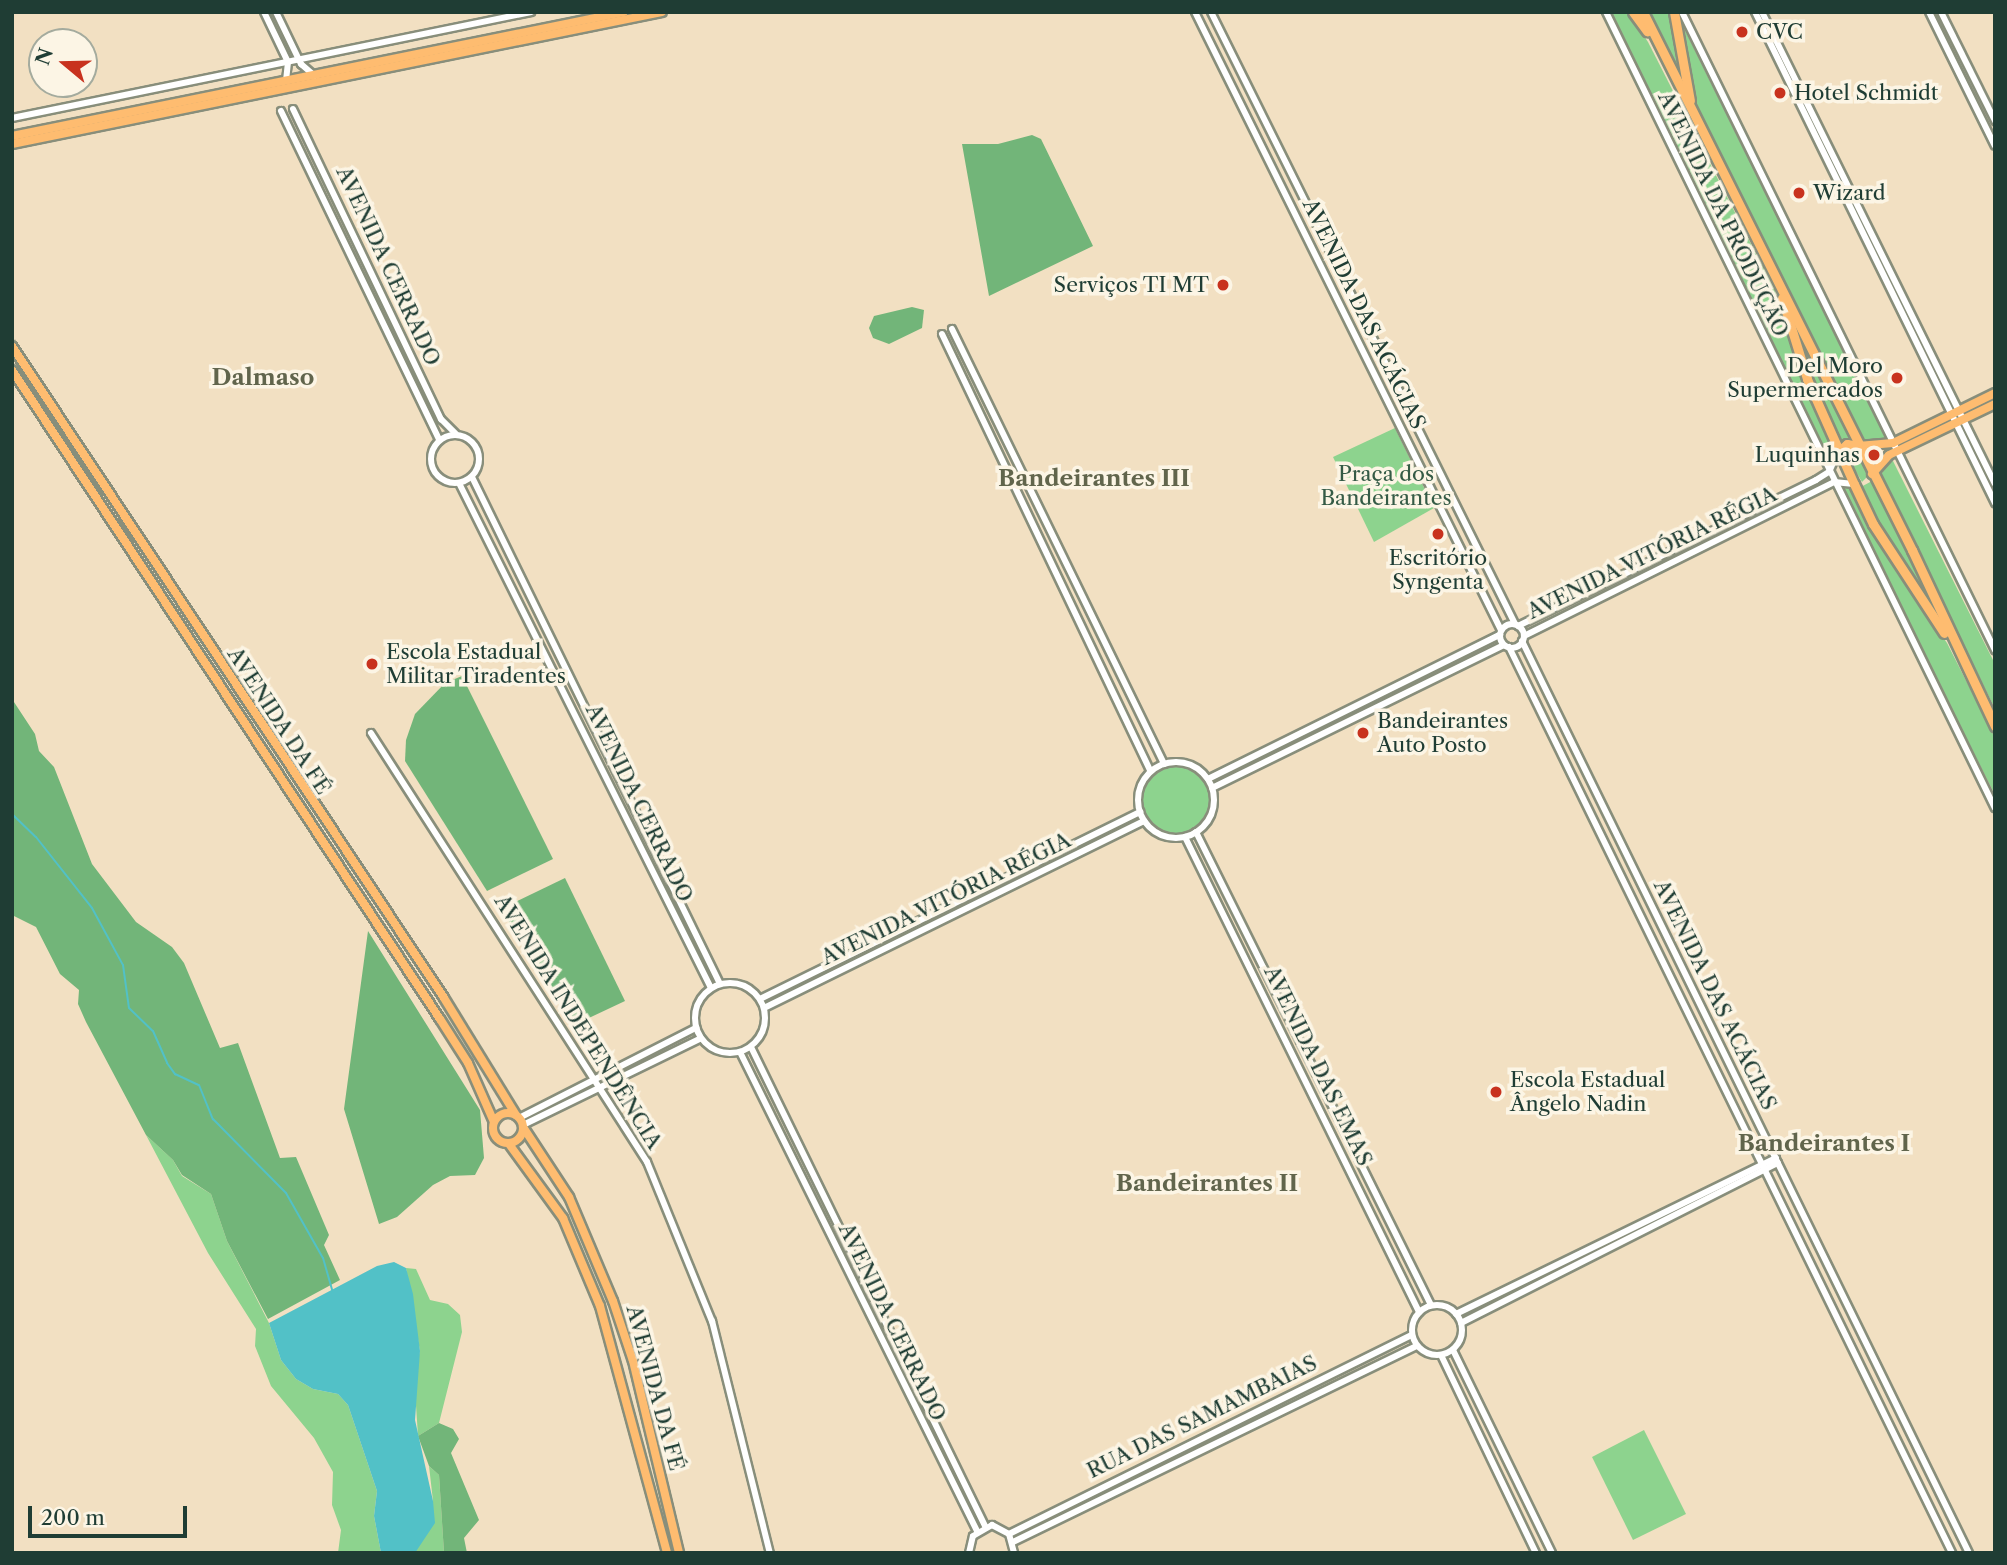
<!DOCTYPE html>
<html>
<head>
<meta charset="utf-8">
<style>
  body { margin:0 }
  #map { position:relative; width:2007px; height:1565px; overflow:hidden; background:#f2e0c2; font-family:"Libre Caslon Text",serif }
  div>[style] { position:absolute }
  .green>* { inset:0; background:#8dd38e }
  .round { border-radius:50% }
  .forest>* { inset:0; background:#72b579 }
  .water>* { inset:0; background:#52c1c7 }
  .stream>* { height:2px; margin:-1px; padding:0 1px; transform-origin:1px; border-radius:1px; background:#52c1c7 }
  .roads { filter:drop-shadow(2px 0 #888e7b) drop-shadow(-2px 0 #888e7b) drop-shadow(0 2px #888e7b) drop-shadow(0 -2px #888e7b) }
  .minor>* { height:6px; margin:-3px; padding:0 3px; transform-origin:3px; border-radius:3px; background:#fff }
  .minor>.ring { margin:-3px; padding:0; box-sizing:content-box; background:none; border:6px solid #fff; border-radius:50% }
  .major>* { height:8px; margin:-4px; padding:0 4px; transform-origin:4px; border-radius:4px; background:#febc70 }
  .major>.ring { margin:-4px; padding:0; box-sizing:content-box; background:none; border:8px solid #febc70; border-radius:50% }
  .highway>* { height:9px; margin:-4.5px; padding:0 4.5px; transform-origin:4.5px; border-radius:4.5px; background:#febc70 }
  .dots>* { width:19px; height:19px; translate:-50% -50%; box-sizing:border-box; border:4px solid #fcf5e5; border-radius:50% }
  span { translate:-50% -50%; white-space:nowrap; text-align:center; line-height:1.15; -webkit-text-stroke:7px #fcf5e5; paint-order:stroke }
  .poi-label { font-size:21px; color:#1f3d34 }
  .left { translate:0 -50%; text-align:left }
  .right { translate:-100% -50%; text-align:right }
  .street-label { font-size:21px; color:#1f3d34 }
  .park-label { font-size:21px; color:#355b46 }
  .neighbourhood-label { font-size:23px; color:#61654c; font-weight:700 }
  .frame { position:absolute; inset:0; border:14px solid #1f3d34; pointer-events:none }
  .north { position:absolute; left:28px; top:28px; width:70px; height:70px; box-sizing:border-box; background:#fcf5e5; border:2px solid #a4ab9e; border-radius:50%; rotate:289deg; font-size:19px; font-weight:700; line-height:28px; text-align:center; color:#1f3d34 }
  .north::after { content:''; display:block; margin:auto; width:24px; height:32px; background:#c8321e; clip-path:polygon(50% 0,100% 100%,50% 72%,0 100%) }
  .scale { position:absolute; left:28px; top:1506px; width:159px; height:32px; box-sizing:border-box; border:4px solid #1f3d34; border-top:0; padding-left:9px; font-size:21px; line-height:24px; white-space:nowrap; color:#1f3d34; -webkit-text-stroke:5px #fcf5e5; paint-order:stroke }
</style>
</head>
<body>
<div id="map">
  <div class="green">
    <i style="clip-path:polygon(1609px 12px,1628px 12px,1648px 42px,1775px 291px,1833px 448px,1829px 457px)"></i>
    <i style="clip-path:polygon(1649px 12px,1676px 12px,1886px 437px,1883px 440px,1869px 442px,1859px 436px)"></i>
    <i style="clip-path:polygon(1788px 309px,1794px 318px,1849px 438px,1840px 441px,1829px 422px)"></i>
    <i style="clip-path:polygon(1395px 428px,1434px 508px,1374px 542px,1333px 457px)"></i>
    <i style="clip-path:polygon(1855px 447px,1870px 474px,1862px 482px,1844px 451px)"></i>
    <i style="clip-path:polygon(1893px 461px,1995px 664px,1995px 709px,1881px 475px,1887px 462px)"></i>
    <i style="clip-path:polygon(1872px 481px,1939px 613px,1938px 614px,1915px 585px,1859px 488px)"></i>
    <i style="clip-path:polygon(1847px 485px,1852px 487px,1897px 573px,1947px 643px,1995px 738px,1995px 795px,1839px 487px)"></i>
    <i class="round" style="left:1141px;top:764px;width:70px;height:70px"></i>
    <i style="clip-path:polygon(146px 1135px,173px 1160px,182px 1176px,211px 1194px,227px 1241px,269px 1323px,281px 1360px,296px 1379px,313px 1389px,338px 1394px,348px 1405px,377px 1491px,374px 1516px,381px 1553px,338px 1553px,341px 1530px,332px 1505px,333px 1472px,314px 1438px,271px 1386px,255px 1346px,256px 1329px,208px 1253px)"></i>
    <i style="clip-path:polygon(406px 1268px,416px 1269px,430px 1300px,448px 1304px,460px 1315px,462px 1332px,439px 1423px,418px 1436px,414px 1375px,420px 1351px)"></i>
    <i style="clip-path:polygon(1644px 1430px,1686px 1514px,1633px 1540px,1592px 1457px)"></i>
    <i style="clip-path:polygon(429px 1466px,439px 1475px,444px 1553px,415px 1553px,433px 1501px)"></i>
  </div>
  <div class="forest">
    <i style="clip-path:polygon(1032px 135px,1041px 139px,1093px 246px,989px 296px,962px 144px,998px 144px)"></i>
    <i style="clip-path:polygon(912px 307px,924px 310px,922px 328px,889px 344px,873px 338px,869px 328px,874px 316px)"></i>
    <i style="clip-path:polygon(462px 676px,553px 859px,487px 891px,405px 761px,406px 740px,415px 714px,445px 683px)"></i>
    <i style="clip-path:polygon(12px 699px,35px 734px,39px 751px,54px 767px,92px 864px,136px 922px,172px 947px,184px 963px,220px 1048px,238px 1043px,280px 1158px,296px 1157px,329px 1235px,324px 1245px,340px 1280px,268px 1319px,227px 1241px,211px 1194px,182px 1175px,173px 1160px,146px 1135px,86px 1022px,78px 1004px,79px 990px,60px 974px,36px 927px,12px 915px)"></i>
    <i style="clip-path:polygon(565px 878px,625px 1001px,574px 1025px,501px 909px)"></i>
    <i style="clip-path:polygon(368px 931px,480px 1110px,484px 1158px,475px 1175px,450px 1176px,433px 1185px,397px 1217px,379px 1224px,344px 1109px)"></i>
    <i style="clip-path:polygon(439px 1423px,453px 1429px,459px 1439px,451px 1453px,479px 1520px,464px 1538px,467px 1553px,444px 1553px,439px 1475px,429px 1466px,418px 1436px)"></i>
  </div>
  <div class="water">
    <i style="clip-path:polygon(394px 1262px,406px 1268px,413px 1294px,420px 1351px,415px 1420px,433px 1501px,435px 1523px,415px 1553px,381px 1553px,374px 1516px,377px 1491px,348px 1405px,338px 1394px,313px 1389px,296px 1379px,281px 1360px,269px 1323px,377px 1266px)"></i>
  </div>
  <div class="stream">
    <i style="left:12px;top:814px;width:33px;rotate:44deg"></i>
    <i style="left:36px;top:837px;width:90px;rotate:51.7deg"></i>
    <i style="left:92px;top:908px;width:65px;rotate:61.5deg"></i>
    <i style="left:123px;top:965px;width:43px;rotate:82.1deg"></i>
    <i style="left:129px;top:1008px;width:33px;rotate:44deg"></i>
    <i style="left:153px;top:1031px;width:35px;rotate:66deg"></i>
    <i style="left:167px;top:1063px;width:14px;rotate:54deg"></i>
    <i style="left:175px;top:1074px;width:26px;rotate:25deg"></i>
    <i style="left:199px;top:1085px;width:37px;rotate:68deg"></i>
    <i style="left:213px;top:1119px;width:104px;rotate:45.4deg"></i>
    <i style="left:286px;top:1193px;width:75px;rotate:60.4deg"></i>
    <i style="left:323px;top:1258px;width:33px;rotate:74deg"></i>
  </div>
  <div class="roads">
    <div class="minor">
      <i style="left:264px;top:12px;width:55px;rotate:64.4deg"></i>
      <i style="left:288px;top:62px;width:18px;rotate:96deg"></i>
      <i style="left:276px;top:12px;width:58px;rotate:64.3deg"></i>
      <i style="left:301px;top:64px;width:18px;rotate:41deg"></i>
      <i style="left:1195px;top:12px;width:690px;rotate:63.66deg"></i>
      <i style="left:1211px;top:12px;width:683px;rotate:63.58deg"></i>
      <i style="left:1606px;top:12px;width:886px;rotate:63.96deg"></i>
      <i style="left:1682px;top:12px;width:711px;rotate:63.87deg"></i>
      <i style="left:1755px;top:12px;width:547px;rotate:63.95deg"></i>
      <i style="left:1762px;top:12px;width:526px;rotate:63.73deg"></i>
      <i style="left:1929px;top:12px;width:149px;rotate:63.8deg"></i>
      <i style="left:1941px;top:12px;width:122px;rotate:63.6deg"></i>
      <i style="left:293px;top:109px;width:344px;rotate:64.5deg"></i>
      <i style="left:441px;top:419px;width:21px;rotate:45deg"></i>
      <i style="left:281px;top:111px;width:365px;rotate:64.3deg"></i>
      <i style="left:12px;top:118px;width:530px;rotate:-11.54deg"></i>
      <i style="left:952px;top:329px;width:484px;rotate:64deg"></i>
      <i style="left:942px;top:334px;width:484px;rotate:64.5deg"></i>
      <i class="ring" style="left:431px;top:435px;width:42px;height:42px"></i>
      <i style="left:472px;top:477px;width:564px;rotate:63.93deg"></i>
      <i style="left:459px;top:483px;width:564px;rotate:63.48deg"></i>
      <i class="ring" style="left:1500px;top:624px;width:18px;height:18px"></i>
      <i style="left:1518px;top:626px;width:332px;rotate:-26.1deg"></i>
      <i style="left:1816px;top:480px;width:15px;rotate:-32deg"></i>
      <i style="left:1829px;top:472px;width:22px;rotate:-66deg"></i>
      <i style="left:1524px;top:636px;width:346px;rotate:-26.4deg"></i>
      <i style="left:1834px;top:482px;width:20px;rotate:6deg"></i>
      <i style="left:1522px;top:641px;width:1016px;rotate:63.89deg"></i>
      <i style="left:1509px;top:647px;width:1009px;rotate:63.94deg"></i>
      <i style="left:371px;top:733px;width:510px;rotate:57.24deg"></i>
      <i style="left:647px;top:1162px;width:172px;rotate:67.8deg"></i>
      <i style="left:712px;top:1321px;width:239px;rotate:76deg"></i>
      <i class="ring" style="left:1138px;top:762px;width:70px;height:70px"></i>
      <i style="left:1208px;top:779px;width:326px;rotate:-26.3deg"></i>
      <i style="left:1212px;top:788px;width:325px;rotate:-26.1deg"></i>
      <i style="left:1196px;top:832px;width:528px;rotate:63.58deg"></i>
      <i style="left:1185px;top:837px;width:530px;rotate:63.77deg"></i>
      <i class="ring" style="left:695px;top:983px;width:64px;height:64px"></i>
      <i style="left:760px;top:999px;width:424px;rotate:-26.2deg"></i>
      <i style="left:764px;top:1008px;width:424px;rotate:-26.2deg"></i>
      <i style="left:751px;top:1047px;width:533px;rotate:63.96deg"></i>
      <i style="left:740px;top:1052px;width:534px;rotate:63.67deg"></i>
      <i style="left:519px;top:1118px;width:199px;rotate:-27deg"></i>
      <i style="left:523px;top:1125px;width:198px;rotate:-26deg"></i>
      <i class="ring" style="left:1412px;top:1305px;width:44px;height:44px"></i>
      <i style="left:1456px;top:1314px;width:356px;rotate:-26deg"></i>
      <i style="left:1461px;top:1323px;width:355px;rotate:-26.8deg"></i>
      <i style="left:1453px;top:1350px;width:226px;rotate:64deg"></i>
      <i style="left:1441px;top:1355px;width:220px;rotate:64.4deg"></i>
      <i style="left:1009px;top:1534px;width:449px;rotate:-26.3deg"></i>
      <i style="left:1013px;top:1542px;width:448px;rotate:-25.9deg"></i>
      <i style="left:969px;top:1553px;width:17px;rotate:-77deg"></i>
      <i style="left:973px;top:1536px;width:22px;rotate:-30deg"></i>
      <i style="left:992px;top:1525px;width:19px;rotate:28deg"></i>
      <i style="left:1009px;top:1534px;width:20px;rotate:75deg"></i>
    </div>
    <div class="major">
      <i style="left:12px;top:136px;width:624px;rotate:-11.45deg"></i>
      <i style="left:12px;top:144px;width:663px;rotate:-11.48deg"></i>
      <i style="left:12px;top:346px;width:782px;rotate:56.47deg"></i>
      <i style="left:444px;top:998px;width:137px;rotate:58.4deg"></i>
      <i style="left:12px;top:370px;width:777px;rotate:56.6deg"></i>
      <i style="left:440px;top:1019px;width:52px;rotate:57.5deg"></i>
      <i style="left:468px;top:1063px;width:64px;rotate:66.2deg"></i>
      <i style="left:1858px;top:446px;width:35px;rotate:-5deg"></i>
      <i style="left:1893px;top:443px;width:114px;rotate:-26.1deg"></i>
      <i style="left:1872px;top:474px;width:25px;rotate:-48deg"></i>
      <i style="left:1889px;top:455px;width:118px;rotate:-25.7deg"></i>
      <i class="ring" style="left:493px;top:1113px;width:22px;height:22px"></i>
      <i style="left:523px;top:1127px;width:84px;rotate:56.7deg"></i>
      <i style="left:569px;top:1197px;width:113px;rotate:67.1deg"></i>
      <i style="left:613px;top:1301px;width:63px;rotate:71.6deg"></i>
      <i style="left:633px;top:1361px;width:197px;rotate:76.5deg"></i>
      <i style="left:509px;top:1144px;width:92px;rotate:53.9deg"></i>
      <i style="left:563px;top:1218px;width:95px;rotate:67.2deg"></i>
      <i style="left:600px;top:1306px;width:256px;rotate:74.8deg"></i>
    </div>
    <div class="highway">
      <i style="left:1633px;top:12px;width:24px;rotate:54deg"></i>
      <i style="left:1643px;top:12px;width:602px;rotate:63.43deg"></i>
      <i style="left:1912px;top:550px;width:195px;rotate:64.8deg"></i>
      <i style="left:1674px;top:12px;width:90px;rotate:79.8deg"></i>
      <i style="left:1782px;top:298px;width:85px;rotate:72.8deg"></i>
      <i style="left:1807px;top:379px;width:115px;rotate:65.9deg"></i>
      <i style="left:1854px;top:484px;width:44px;rotate:64.6deg"></i>
      <i style="left:1873px;top:524px;width:130px;rotate:56.9deg"></i>
      <i style="left:1838px;top:452px;width:12px;rotate:-42deg"></i>
      <i style="left:1847px;top:444px;width:11px;rotate:10deg"></i>
    </div>
  </div>
  <div class="dots">
    <i style="left:1742px;top:32px;background:#c8321e"></i>
    <i style="left:1780px;top:93px;background:#c8321e"></i>
    <i style="left:1799px;top:193px;background:#c8321e"></i>
    <i style="left:1223px;top:285px;background:#c8321e"></i>
    <i style="left:1897px;top:378px;background:#c8321e"></i>
    <i style="left:1874px;top:455px;background:#c8321e"></i>
    <i style="left:1438px;top:534px;background:#c8321e"></i>
    <i style="left:372px;top:664px;background:#c8321e"></i>
    <i style="left:1363px;top:733px;background:#c8321e"></i>
    <i style="left:1496px;top:1092px;background:#c8321e"></i>
  </div>
  <div class="poi-label">
    <span class="left" style="left:1756px;top:32px">CVC</span>
    <span class="left" style="left:1794px;top:93px">Hotel Schmidt</span>
    <span class="left" style="left:1813px;top:193px">Wizard</span>
    <span class="right" style="left:1209px;top:285px">Serviços TI MT</span>
    <span class="right" style="left:1883px;top:378px">Del Moro<br>Supermercados</span>
    <span class="right" style="left:1860px;top:455px">Luquinhas</span>
    <span style="left:1438px;top:570px">Escritório<br>Syngenta</span>
    <span class="left" style="left:386px;top:664px">Escola Estadual<br>Militar Tiradentes</span>
    <span class="left" style="left:1377px;top:733px">Bandeirantes<br>Auto Posto</span>
    <span class="left" style="left:1510px;top:1092px">Escola Estadual<br>Ângelo Nadin</span>
  </div>
  <div class="street-label">
    <span style="left:1723px;top:214px;rotate:64deg">AVENIDA DA PRODUÇÃO</span>
    <span style="left:388px;top:266px;rotate:65deg">AVENIDA CERRADO</span>
    <span style="left:1364px;top:314px;rotate:64deg">AVENIDA DAS ACÁCIAS</span>
    <span style="left:1652px;top:553px;rotate:-26deg">AVENIDA VITÓRIA RÉGIA</span>
    <span style="left:279px;top:721px;rotate:57deg">AVENIDA DA FÉ</span>
    <span style="left:639px;top:803px;rotate:64deg">AVENIDA CERRADO</span>
    <span style="left:946px;top:899px;rotate:-26deg">AVENIDA VITÓRIA RÉGIA</span>
    <span style="left:1715px;top:995px;rotate:64deg">AVENIDA DAS ACÁCIAS</span>
    <span style="left:578px;top:1022px;rotate:58deg">AVENIDA INDEPENDÊNCIA</span>
    <span style="left:1318px;top:1066px;rotate:64deg">AVENIDA DAS EMAS</span>
    <span style="left:892px;top:1322px;rotate:64deg">AVENIDA CERRADO</span>
    <span style="left:655px;top:1388px;rotate:75deg">AVENIDA DA FÉ</span>
    <span style="left:1202px;top:1417px;rotate:-26deg">RUA DAS SAMAMBAIAS</span>
  </div>
  <div class="park-label">
    <span style="left:1386px;top:486px">Praça dos<br>Bandeirantes</span>
  </div>
  <div class="neighbourhood-label">
    <span style="left:263px;top:377px">Dalmaso</span>
    <span style="left:1094px;top:478px">Bandeirantes III</span>
    <span style="left:1824px;top:1143px">Bandeirantes I</span>
    <span style="left:1207px;top:1183px">Bandeirantes II</span>
  </div>
  <div class="frame"></div>
  <div class="north">N</div>
  <div class="scale">200 m</div>
</div>
</body>
</html>
